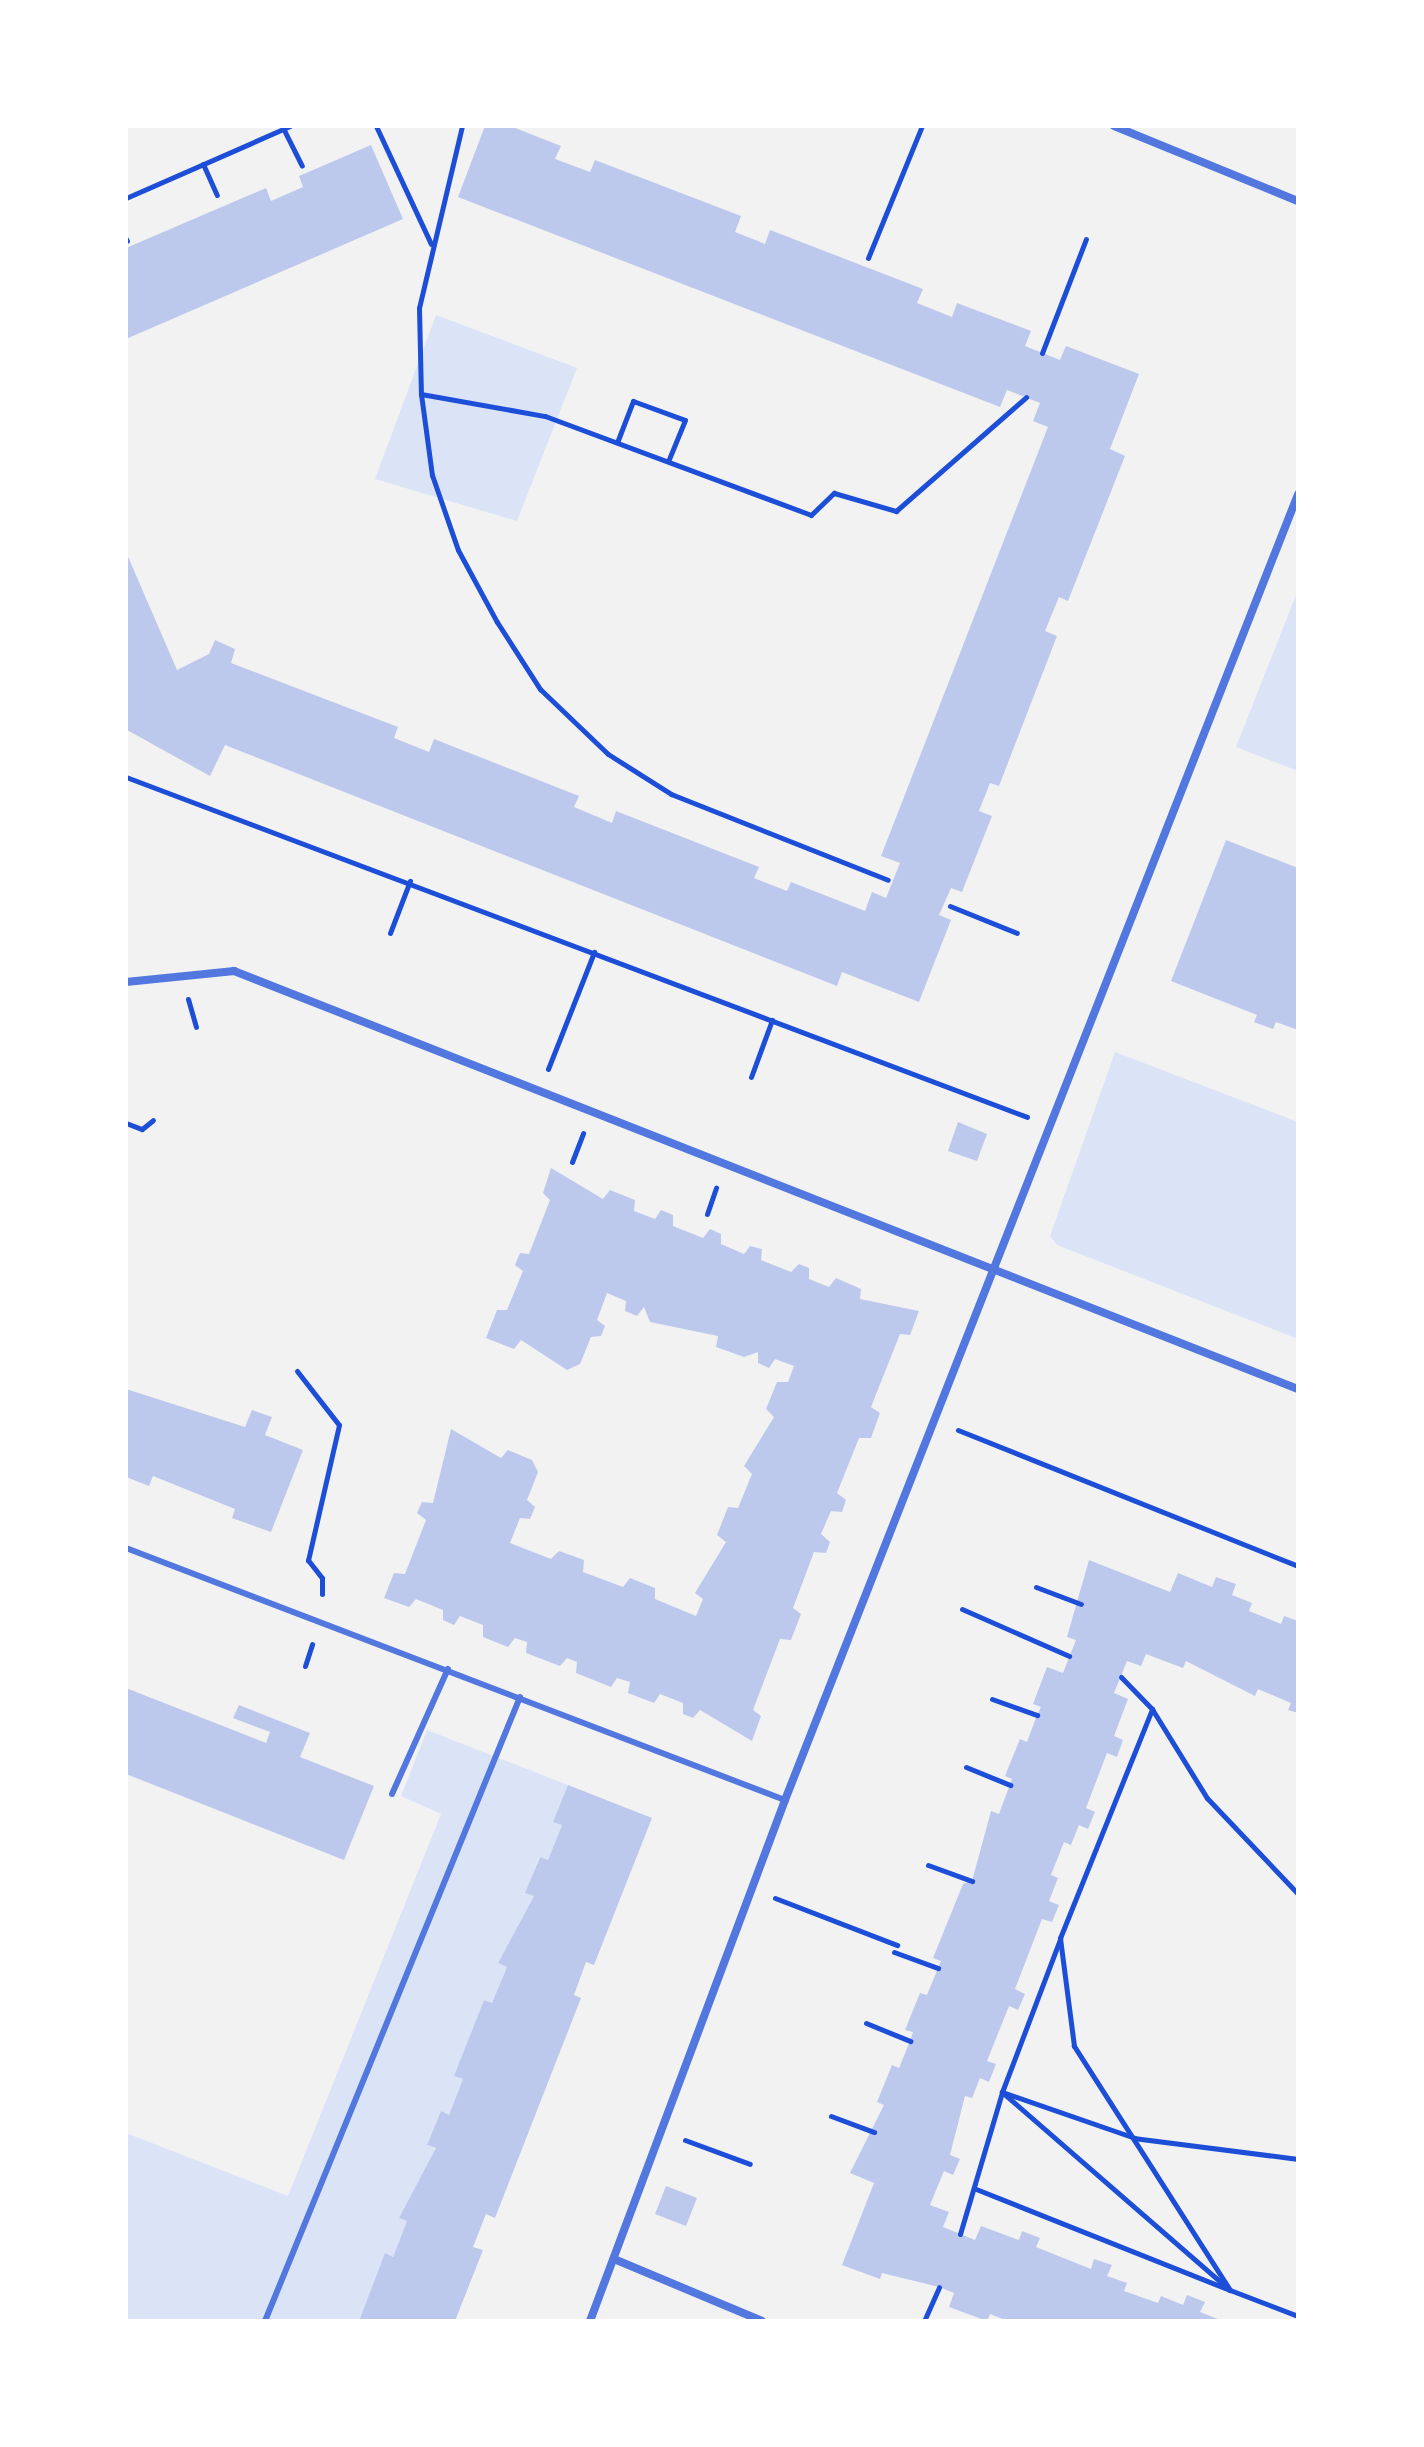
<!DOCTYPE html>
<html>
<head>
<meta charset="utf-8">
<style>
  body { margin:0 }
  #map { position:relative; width:1424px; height:2447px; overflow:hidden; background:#f2f2f2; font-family:Figtree,sans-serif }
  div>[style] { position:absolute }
  .green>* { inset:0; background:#dbe4f7 }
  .building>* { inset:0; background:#bdc9ec }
  .path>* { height:5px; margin:-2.5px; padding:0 2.5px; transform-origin:2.5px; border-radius:2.5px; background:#1d4ed8 }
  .service>* { height:6px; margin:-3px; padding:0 3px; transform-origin:3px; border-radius:3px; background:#5277de }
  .minor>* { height:8px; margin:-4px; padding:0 4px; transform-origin:4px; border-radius:4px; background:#5277de }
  span { translate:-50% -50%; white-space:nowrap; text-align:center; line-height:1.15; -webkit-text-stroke:6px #fff; paint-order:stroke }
  .frame { position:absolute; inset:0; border:128px solid #fff; pointer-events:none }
</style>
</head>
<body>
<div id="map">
  <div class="green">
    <i style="clip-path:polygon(436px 315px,577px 368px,517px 521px,375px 479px)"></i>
    <i style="clip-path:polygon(1298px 590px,1298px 771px,1236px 747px)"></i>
    <i style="clip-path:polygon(1115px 1052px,1298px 1122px,1298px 1339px,1057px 1245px,1050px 1236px)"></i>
    <i style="clip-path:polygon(427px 1730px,568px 1785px,554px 1822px,562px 1825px,548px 1860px,539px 1857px,526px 1893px,534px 1896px,498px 1963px,507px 1967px,492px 2003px,484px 2000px,455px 2076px,463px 2079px,449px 2115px,441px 2111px,427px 2145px,436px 2149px,399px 2218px,407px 2221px,393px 2257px,385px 2254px,359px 2321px,126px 2321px,126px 2133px,288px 2196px,441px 1814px,401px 1796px)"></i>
  </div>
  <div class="building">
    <i style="clip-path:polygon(485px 126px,510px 126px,561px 146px,555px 159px,590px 172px,595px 160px,741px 216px,735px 232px,765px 244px,770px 230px,923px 289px,917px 303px,952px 317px,957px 303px,1031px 331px,1025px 346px,1060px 360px,1066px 346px,1139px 374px,1110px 449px,1125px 456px,1068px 601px,1059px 597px,1045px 631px,1057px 636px,999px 786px,990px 783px,979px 811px,992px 816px,962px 892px,951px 888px,939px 915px,951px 920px,919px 1002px,842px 972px,837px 986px,225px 745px,210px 776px,127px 730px,126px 552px,177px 670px,209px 654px,215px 640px,235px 649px,231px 663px,398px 727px,394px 738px,429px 752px,434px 739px,579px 796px,574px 807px,612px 823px,616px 811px,759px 867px,754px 878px,787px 891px,791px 882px,865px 911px,872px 892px,886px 898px,900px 863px,881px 856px,1048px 427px,1033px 421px,1040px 403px,1007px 390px,1000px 407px,458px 197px)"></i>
    <i style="clip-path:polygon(371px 145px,403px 219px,126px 339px,126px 248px,266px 188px,271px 201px,303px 187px,299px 176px)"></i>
    <i style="clip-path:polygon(1226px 840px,1298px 868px,1298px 1030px,1276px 1022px,1273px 1029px,1254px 1022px,1257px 1015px,1171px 981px)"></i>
    <i style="clip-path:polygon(958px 1122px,987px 1134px,977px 1161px,948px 1151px)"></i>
    <i style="clip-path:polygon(551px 1168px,603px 1199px,610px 1190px,635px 1200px,634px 1211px,655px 1219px,661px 1210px,673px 1215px,673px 1226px,703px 1238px,710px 1229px,721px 1234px,721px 1244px,744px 1254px,750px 1246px,762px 1249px,761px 1260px,791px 1272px,799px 1264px,809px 1268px,809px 1279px,829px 1287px,836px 1278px,861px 1289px,860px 1299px,919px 1311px,910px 1335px,900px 1334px,871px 1407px,880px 1413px,871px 1438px,859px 1438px,837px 1493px,846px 1500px,842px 1512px,831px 1511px,821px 1534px,830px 1542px,826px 1553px,814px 1552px,793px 1608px,801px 1614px,791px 1640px,780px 1639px,753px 1710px,761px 1716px,752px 1741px,700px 1710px,693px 1718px,683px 1714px,683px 1703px,660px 1694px,654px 1703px,628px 1693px,630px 1682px,617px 1678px,611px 1687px,576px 1673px,577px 1662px,567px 1658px,560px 1666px,526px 1653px,527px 1642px,515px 1638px,508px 1647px,483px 1637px,483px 1625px,460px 1616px,454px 1625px,443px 1620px,443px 1610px,416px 1599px,409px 1607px,384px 1598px,394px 1573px,405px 1574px,426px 1520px,417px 1513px,422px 1502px,433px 1503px,451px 1429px,501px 1458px,508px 1450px,532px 1460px,538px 1472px,527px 1500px,535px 1507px,530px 1519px,520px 1518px,510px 1543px,551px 1559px,559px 1551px,584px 1560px,583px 1572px,623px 1587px,630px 1578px,655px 1588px,655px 1599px,696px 1616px,703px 1599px,695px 1593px,726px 1542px,717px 1535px,728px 1507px,738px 1508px,752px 1474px,744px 1466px,774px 1417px,766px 1409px,777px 1382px,788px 1382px,794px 1366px,775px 1359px,769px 1368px,758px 1363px,758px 1352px,744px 1357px,716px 1347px,718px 1336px,650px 1322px,644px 1307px,637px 1316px,625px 1311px,626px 1301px,607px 1293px,597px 1320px,605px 1326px,601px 1336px,591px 1337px,580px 1364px,567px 1370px,521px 1340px,514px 1349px,486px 1338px,497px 1310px,507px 1310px,523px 1271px,515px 1265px,520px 1253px,529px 1254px,550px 1200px,543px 1193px)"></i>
    <i style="clip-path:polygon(126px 1389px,245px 1427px,252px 1410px,272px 1417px,265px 1435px,303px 1450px,271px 1532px,232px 1518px,235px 1509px,153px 1476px,149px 1486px,126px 1477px)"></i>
    <i style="clip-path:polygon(1089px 1560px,1170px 1592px,1178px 1573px,1212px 1587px,1216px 1577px,1236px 1584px,1232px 1595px,1252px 1603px,1249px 1611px,1281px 1624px,1284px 1616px,1298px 1621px,1298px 1713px,1288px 1710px,1291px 1703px,1258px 1689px,1255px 1696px,1186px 1661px,1183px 1668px,1146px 1654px,1141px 1666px,1127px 1661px,1114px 1693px,1128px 1699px,1114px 1736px,1123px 1740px,1117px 1757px,1107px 1753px,1086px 1808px,1095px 1812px,1088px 1829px,1079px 1825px,1071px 1845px,1064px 1842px,1051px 1875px,1058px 1878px,1049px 1901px,1059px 1905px,1052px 1922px,1042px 1919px,1015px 1989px,1025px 1994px,1018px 2010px,1009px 2006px,987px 2061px,996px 2064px,989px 2082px,980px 2078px,972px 2098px,965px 2096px,950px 2155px,960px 2159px,953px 2175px,944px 2171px,930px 2205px,949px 2212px,943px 2227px,975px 2240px,981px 2226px,1019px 2240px,1022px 2231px,1040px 2238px,1036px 2247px,1091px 2269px,1094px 2259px,1112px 2265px,1107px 2276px,1127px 2283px,1124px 2291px,1158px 2303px,1161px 2296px,1183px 2305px,1187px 2295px,1205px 2302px,1200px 2312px,1223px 2321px,1008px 2321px,990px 2314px,987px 2321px,949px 2307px,954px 2293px,939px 2287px,882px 2273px,880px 2279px,842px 2265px,874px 2183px,850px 2173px,884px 2105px,877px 2102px,892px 2065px,899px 2068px,910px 2041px,913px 2032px,905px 2030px,920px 1993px,927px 1995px,941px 1961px,933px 1958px,963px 1884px,972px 1881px,991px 1811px,999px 1814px,1012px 1779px,1005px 1776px,1020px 1739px,1027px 1742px,1037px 1715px,1041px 1707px,1033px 1704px,1047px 1667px,1063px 1673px,1076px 1640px,1067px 1637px)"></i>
    <i style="clip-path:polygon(126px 1688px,266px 1743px,270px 1732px,233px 1718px,239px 1705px,310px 1733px,300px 1757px,374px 1786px,344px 1860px,126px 1774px)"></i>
    <i style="clip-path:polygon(568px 1785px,652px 1818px,594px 1965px,586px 1962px,574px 1995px,581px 1998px,495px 2218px,486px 2214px,473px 2247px,483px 2250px,455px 2321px,359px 2321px,385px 2253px,393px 2257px,407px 2221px,399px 2218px,436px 2148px,427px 2145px,441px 2111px,449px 2115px,463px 2079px,454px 2076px,484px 2000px,492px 2003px,507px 1967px,498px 1963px,534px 1896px,525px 1893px,540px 1857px,548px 1860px,562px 1825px,553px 1822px)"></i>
    <i style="clip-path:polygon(666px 2186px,697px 2198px,686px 2226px,655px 2214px)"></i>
  </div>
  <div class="path">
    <i style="left:376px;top:126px;width:130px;rotate:65deg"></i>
    <i style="left:462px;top:126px;width:187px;rotate:103.3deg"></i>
    <i style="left:419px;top:308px;width:86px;rotate:88.7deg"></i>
    <i style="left:421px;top:394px;width:82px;rotate:82.3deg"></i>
    <i style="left:432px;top:475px;width:79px;rotate:70.9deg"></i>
    <i style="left:458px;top:550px;width:82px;rotate:61.6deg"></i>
    <i style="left:497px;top:622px;width:80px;rotate:57.3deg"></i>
    <i style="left:540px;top:689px;width:94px;rotate:43.7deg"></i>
    <i style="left:608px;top:754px;width:75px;rotate:32.4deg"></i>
    <i style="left:671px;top:794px;width:233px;rotate:21.6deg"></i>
    <i style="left:283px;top:128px;width:42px;rotate:63.4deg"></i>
    <i style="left:203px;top:164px;width:34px;rotate:66deg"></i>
    <i style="left:126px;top:198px;width:179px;rotate:-23.7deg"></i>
    <i style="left:126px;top:239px;width:2px;rotate:63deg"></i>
    <i style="left:868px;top:258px;width:143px;rotate:-67.8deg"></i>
    <i style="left:1042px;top:353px;width:122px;rotate:-68.9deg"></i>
    <i style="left:421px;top:394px;width:126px;rotate:10.1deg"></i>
    <i style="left:545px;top:416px;width:284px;rotate:20.4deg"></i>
    <i style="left:811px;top:515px;width:32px;rotate:-44deg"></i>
    <i style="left:834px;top:493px;width:65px;rotate:16.2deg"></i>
    <i style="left:896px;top:511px;width:173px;rotate:-41.2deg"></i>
    <i style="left:618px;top:440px;width:42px;rotate:-69deg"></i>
    <i style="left:633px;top:401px;width:55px;rotate:20.1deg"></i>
    <i style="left:685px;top:420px;width:42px;rotate:112.3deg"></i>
    <i style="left:126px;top:777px;width:963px;rotate:20.67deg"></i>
    <i style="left:950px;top:906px;width:72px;rotate:21.9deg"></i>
    <i style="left:390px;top:933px;width:56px;rotate:-69deg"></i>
    <i style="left:188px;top:999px;width:29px;rotate:74deg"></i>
    <i style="left:548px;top:1069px;width:126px;rotate:-68.5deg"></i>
    <i style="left:751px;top:1077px;width:61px;rotate:-69.8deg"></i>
    <i style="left:126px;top:1123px;width:17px;rotate:21deg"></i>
    <i style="left:142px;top:1129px;width:14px;rotate:-39deg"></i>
    <i style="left:572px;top:1162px;width:31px;rotate:-69deg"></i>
    <i style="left:707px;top:1214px;width:28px;rotate:-71deg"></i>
    <i style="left:297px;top:1371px;width:68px;rotate:52.1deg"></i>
    <i style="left:339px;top:1425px;width:139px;rotate:102.9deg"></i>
    <i style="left:308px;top:1560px;width:23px;rotate:52deg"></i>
    <i style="left:322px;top:1578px;width:16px;rotate:90deg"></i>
    <i style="left:958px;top:1430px;width:366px;rotate:21.8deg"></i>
    <i style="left:1036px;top:1587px;width:48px;rotate:20.7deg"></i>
    <i style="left:962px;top:1609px;width:117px;rotate:23.7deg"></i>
    <i style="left:305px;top:1666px;width:23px;rotate:-72deg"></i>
    <i style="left:1121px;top:1677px;width:45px;rotate:45.9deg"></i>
    <i style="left:1152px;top:1709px;width:105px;rotate:58.3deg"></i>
    <i style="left:1207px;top:1798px;width:132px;rotate:46.5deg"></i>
    <i style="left:992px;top:1699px;width:48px;rotate:19.6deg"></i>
    <i style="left:966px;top:1767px;width:48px;rotate:22.2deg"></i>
    <i style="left:928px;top:1865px;width:47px;rotate:20deg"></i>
    <i style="left:775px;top:1898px;width:131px;rotate:21.1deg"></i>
    <i style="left:894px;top:1952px;width:47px;rotate:20deg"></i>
    <i style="left:866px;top:2023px;width:48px;rotate:22.2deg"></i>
    <i style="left:831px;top:2116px;width:46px;rotate:20.4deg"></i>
    <i style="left:685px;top:2140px;width:69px;rotate:20.3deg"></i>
    <i style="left:1298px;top:2159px;width:164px;rotate:-172.7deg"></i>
    <i style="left:1135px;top:2138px;width:141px;rotate:-160.9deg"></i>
    <i style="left:1002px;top:2092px;width:302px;rotate:41deg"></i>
    <i style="left:1230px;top:2290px;width:73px;rotate:20.9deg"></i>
    <i style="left:976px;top:2189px;width:273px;rotate:21.7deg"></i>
    <i style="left:1230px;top:2290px;width:290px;rotate:-122.6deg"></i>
    <i style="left:1074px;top:2046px;width:109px;rotate:-97.4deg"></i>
    <i style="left:1060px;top:1938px;width:247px;rotate:-68.1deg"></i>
    <i style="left:960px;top:2234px;width:148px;rotate:-73.5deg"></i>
    <i style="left:1002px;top:2092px;width:164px;rotate:-69.2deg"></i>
    <i style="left:924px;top:2321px;width:37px;rotate:-66deg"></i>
  </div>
  <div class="service">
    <i style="left:126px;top:1548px;width:706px;rotate:20.93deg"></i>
    <i style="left:392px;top:1794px;width:137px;rotate:-65.9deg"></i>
    <i style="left:265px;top:2321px;width:674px;rotate:-67.77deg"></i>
  </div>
  <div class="minor">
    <i style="left:1114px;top:126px;width:199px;rotate:22.2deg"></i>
    <i style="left:126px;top:982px;width:109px;rotate:-5.8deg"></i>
    <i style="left:234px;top:971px;width:1143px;rotate:21.45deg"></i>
    <i style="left:614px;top:2259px;width:160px;rotate:22.7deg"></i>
    <i style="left:590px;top:2321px;width:556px;rotate:-69.48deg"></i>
    <i style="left:785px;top:1800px;width:1403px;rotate:-68.55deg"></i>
  </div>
  <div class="frame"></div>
</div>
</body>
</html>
